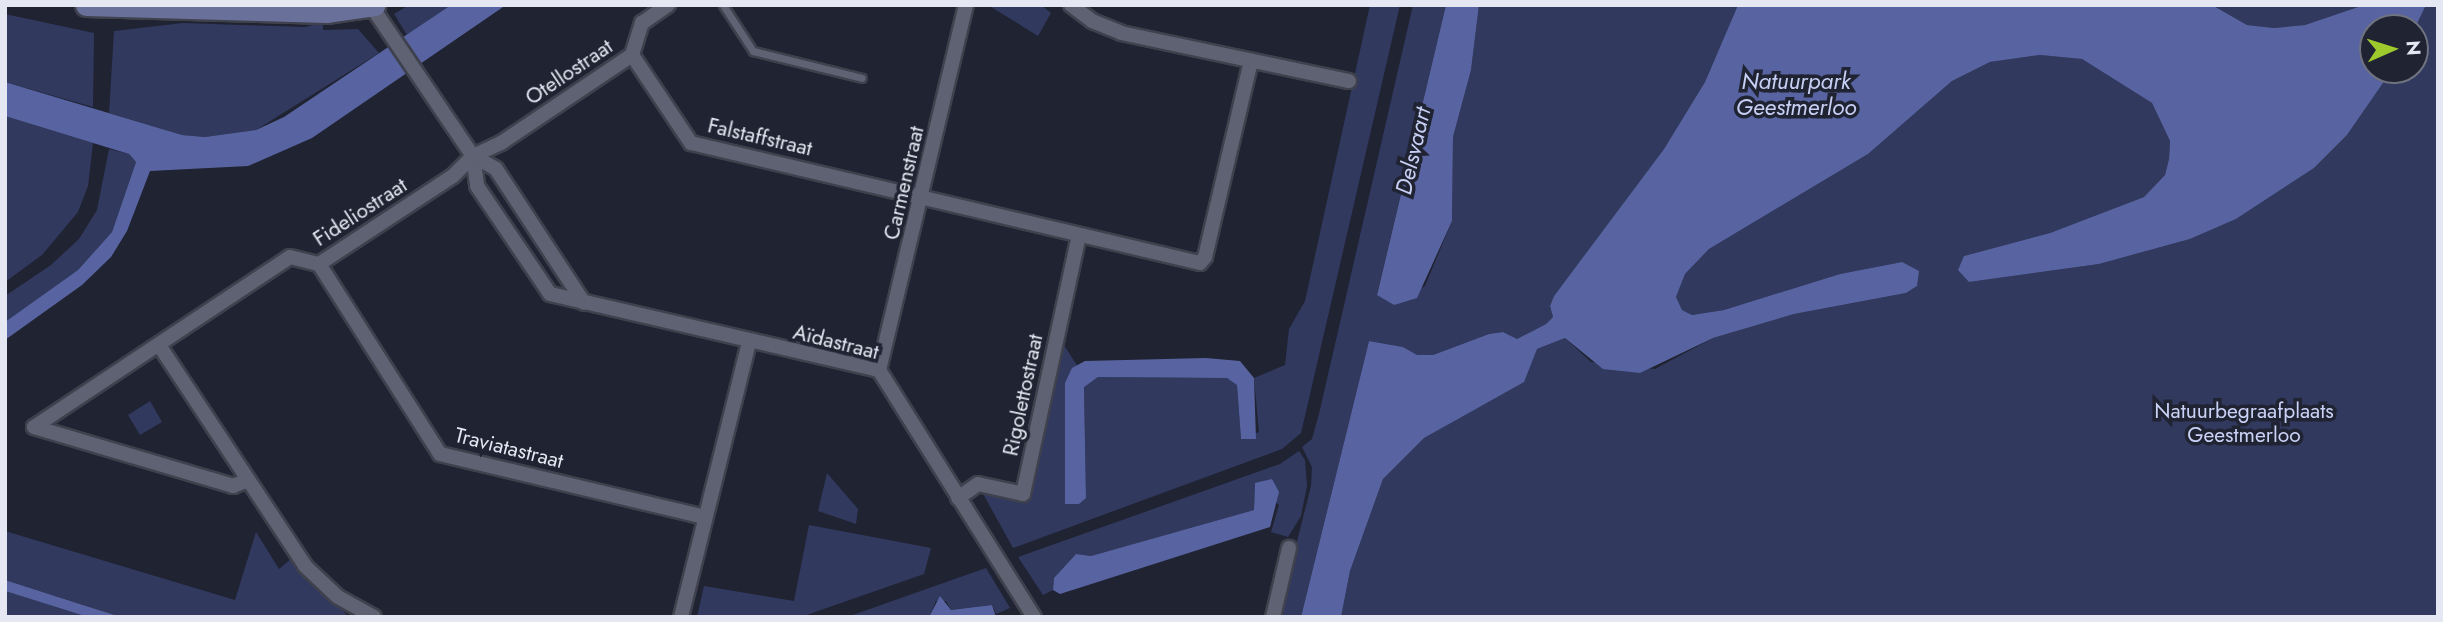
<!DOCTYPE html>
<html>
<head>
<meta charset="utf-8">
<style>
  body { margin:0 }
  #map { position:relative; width:2443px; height:622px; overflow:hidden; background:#202332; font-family:Jost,sans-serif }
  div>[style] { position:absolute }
  .green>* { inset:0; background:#31395f }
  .water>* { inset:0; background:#5864a1 }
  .roads { filter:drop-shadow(2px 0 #3f414d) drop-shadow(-2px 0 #3f414d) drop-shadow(0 2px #3f414d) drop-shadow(0 -2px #3f414d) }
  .lane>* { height:7px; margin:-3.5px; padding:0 3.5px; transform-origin:3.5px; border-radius:3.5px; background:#5e6273 }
  .street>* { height:14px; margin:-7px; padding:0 7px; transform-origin:7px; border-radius:7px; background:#5e6273 }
  .secondary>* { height:21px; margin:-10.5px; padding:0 10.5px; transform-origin:10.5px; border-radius:10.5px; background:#69719a }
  span { translate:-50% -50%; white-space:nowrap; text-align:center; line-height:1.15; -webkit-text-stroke:7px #202332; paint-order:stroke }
  .street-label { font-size:21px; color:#e5e8f2 }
  .park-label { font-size:21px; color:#cad3f7 }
  .water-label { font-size:23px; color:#c7d0f4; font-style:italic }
  .frame { position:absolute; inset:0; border:7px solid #e5e8f2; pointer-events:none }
  .north { position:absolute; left:2359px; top:14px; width:70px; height:70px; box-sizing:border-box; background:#202332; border:2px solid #6f727f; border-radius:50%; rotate:87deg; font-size:19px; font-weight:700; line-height:28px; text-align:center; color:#e5e8f2 }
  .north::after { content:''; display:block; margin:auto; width:24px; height:32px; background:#9fca2d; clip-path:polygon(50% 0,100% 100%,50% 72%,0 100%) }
</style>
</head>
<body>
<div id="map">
  <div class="green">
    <i style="clip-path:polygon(409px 5px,451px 5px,407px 35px,394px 14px)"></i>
    <i style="clip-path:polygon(988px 5px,1041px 5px,1051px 13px,1038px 36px)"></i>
    <i style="clip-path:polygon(1370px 5px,1400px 5px,1301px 433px,1282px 449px,1013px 548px,981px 490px,1025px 499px,1062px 342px,1078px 367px,1065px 504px,1079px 504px,1086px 497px,1084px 386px,1098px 377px,1227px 378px,1237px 384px,1241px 439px,1259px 432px,1254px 378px,1285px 365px,1289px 329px,1305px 301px)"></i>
    <i style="clip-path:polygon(1413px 5px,1446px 5px,1377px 294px,1394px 305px,1425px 286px,1452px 221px,1453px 137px,1471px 70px,1479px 5px,1738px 5px,1705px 82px,1664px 149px,1554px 296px,1550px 306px,1553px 317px,1546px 324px,1517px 339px,1503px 332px,1489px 334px,1433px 355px,1416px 355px,1403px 347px,1369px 341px,1301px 617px,1278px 617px,1311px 486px,1312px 467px,1302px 447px,1312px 439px,1319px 414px)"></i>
    <i style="clip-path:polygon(2212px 5px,2364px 5px,2305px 25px,2274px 28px,2247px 25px)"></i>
    <i style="clip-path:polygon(2426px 5px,2438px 5px,2438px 617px,1341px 617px,1350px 571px,1383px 479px,1424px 438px,1500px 394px,1537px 349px,1565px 338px,1591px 362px,1655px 369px,1713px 338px,1794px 314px,1906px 293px,1917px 286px,1902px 262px,1840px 274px,1724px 310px,1692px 315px,1682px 310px,1676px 297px,1685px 274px,1709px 249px,1868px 154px,1952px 81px,1990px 62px,2040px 55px,2082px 59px,2152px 103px,2170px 141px,2169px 159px,2165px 175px,2144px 197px,2050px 233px,1964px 256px,1969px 282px,2099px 264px,2190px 239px,2236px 219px,2314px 168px,2347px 135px,2392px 70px,2415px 70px,2415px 28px)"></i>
    <i style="clip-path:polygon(5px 14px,94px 33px,93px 107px,5px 82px)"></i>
    <i style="clip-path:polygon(323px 22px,323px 30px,358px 29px,379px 53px,256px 130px,205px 137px,182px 135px,109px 113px,114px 31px,183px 23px,305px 27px)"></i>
    <i style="clip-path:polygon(5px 116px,93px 143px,88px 186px,78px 212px,42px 255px,5px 282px)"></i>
    <i style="clip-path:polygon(109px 149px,129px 154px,136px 162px,112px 232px,78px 270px,5px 322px,5px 296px,51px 265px,79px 239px,97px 210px)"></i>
    <i style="clip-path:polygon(150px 401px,162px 422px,140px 435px,128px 415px)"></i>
    <i style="clip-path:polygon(1299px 451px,1305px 460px,1307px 486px,1301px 516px,1288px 537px,1271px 532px,1279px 505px,1255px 483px,1254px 510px,1091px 556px,1076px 554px,1054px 578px,1053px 590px,1043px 595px,1018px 557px,1280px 464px)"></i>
    <i style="clip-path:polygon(827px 473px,858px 509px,856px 524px,818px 511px)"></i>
    <i style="clip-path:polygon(809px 525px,931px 548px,924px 574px,801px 617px,697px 617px,704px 586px,794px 601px)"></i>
    <i style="clip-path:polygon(5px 531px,235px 600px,256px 532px,279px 569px,291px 559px,349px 617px,121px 617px,5px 580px)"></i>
    <i style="clip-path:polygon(986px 568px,1010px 608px,996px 614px,992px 605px,951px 610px,946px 601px,936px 601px,929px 617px,847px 617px)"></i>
    <i style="clip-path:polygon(5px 591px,88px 617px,5px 617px)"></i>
  </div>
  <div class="water">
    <i style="clip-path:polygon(451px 5px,506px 5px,312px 138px,248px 166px,150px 171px,127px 231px,111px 257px,82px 285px,5px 340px,5px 322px,78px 270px,112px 232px,136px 162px,129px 154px,5px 116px,5px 82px,182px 135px,205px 137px,256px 130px,284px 117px)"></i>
    <i style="clip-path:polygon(1446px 5px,1479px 5px,1471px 70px,1453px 137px,1452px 221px,1417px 298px,1394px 305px,1377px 295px)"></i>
    <i style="clip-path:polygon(1738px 5px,2212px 5px,2247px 25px,2274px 28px,2305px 25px,2364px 5px,2426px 5px,2415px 28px,2373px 28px,2373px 70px,2392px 70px,2347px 135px,2314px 168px,2236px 219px,2190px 239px,2099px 264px,1969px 282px,1958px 270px,1964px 256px,2050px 233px,2144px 197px,2165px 175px,2169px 159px,2170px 141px,2152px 103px,2082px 59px,2040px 55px,1990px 62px,1952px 81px,1868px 154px,1709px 249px,1685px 274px,1676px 297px,1682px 310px,1692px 315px,1724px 310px,1840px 274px,1902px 262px,1919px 271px,1917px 286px,1906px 293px,1794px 314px,1713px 338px,1640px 373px,1603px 369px,1565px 338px,1537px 349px,1524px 382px,1424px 438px,1383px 479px,1350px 571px,1341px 617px,1301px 617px,1369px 341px,1403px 347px,1417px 355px,1433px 355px,1489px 334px,1503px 332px,1517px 339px,1546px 324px,1553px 317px,1550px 306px,1554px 296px,1664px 149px,1705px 82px)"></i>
    <i style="clip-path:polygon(1206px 358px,1240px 361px,1254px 378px,1256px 439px,1241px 439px,1237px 385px,1227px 378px,1098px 377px,1084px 387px,1086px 498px,1079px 504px,1065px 504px,1065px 383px,1072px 368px,1085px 361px)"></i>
    <i style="clip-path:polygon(1272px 479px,1279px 492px,1270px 527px,1060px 594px,1053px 590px,1054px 578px,1076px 554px,1091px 556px,1254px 510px,1255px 483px)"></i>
    <i style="clip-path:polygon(5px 580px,83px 605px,121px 617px,88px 617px,5px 591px)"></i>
    <i style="clip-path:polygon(940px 596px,951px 610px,992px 605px,996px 617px,929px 617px)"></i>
  </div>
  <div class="roads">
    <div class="lane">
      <i style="left:723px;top:5px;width:55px;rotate:56.9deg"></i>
      <i style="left:753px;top:51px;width:112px;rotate:13.9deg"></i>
    </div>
    <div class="street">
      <i style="left:1071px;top:5px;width:26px;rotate:37deg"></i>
      <i style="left:1092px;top:21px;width:31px;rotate:22deg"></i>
      <i style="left:1121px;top:33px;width:233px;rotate:11.9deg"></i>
      <i style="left:372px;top:7px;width:180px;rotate:55.9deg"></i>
      <i style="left:473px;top:156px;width:30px;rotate:82deg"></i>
      <i style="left:477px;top:186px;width:130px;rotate:55.9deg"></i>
      <i style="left:550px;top:294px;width:338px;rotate:13deg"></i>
      <i style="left:879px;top:370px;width:292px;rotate:57.9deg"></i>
      <i style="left:632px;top:55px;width:106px;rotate:56.2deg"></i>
      <i style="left:691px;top:143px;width:523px;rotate:13.27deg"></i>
      <i style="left:1200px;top:263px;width:8px;rotate:-50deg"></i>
      <i style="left:1205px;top:257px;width:201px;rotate:-76.8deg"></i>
      <i style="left:473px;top:156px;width:26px;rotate:29deg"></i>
      <i style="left:496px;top:169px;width:160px;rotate:56.7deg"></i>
      <i style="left:319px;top:264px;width:225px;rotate:57.5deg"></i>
      <i style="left:440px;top:454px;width:271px;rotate:13.4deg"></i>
      <i style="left:159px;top:345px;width:265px;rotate:56.5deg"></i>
      <i style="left:305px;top:566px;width:45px;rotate:43.2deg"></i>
      <i style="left:338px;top:597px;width:41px;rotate:29.1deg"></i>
      <i style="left:879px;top:370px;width:375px;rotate:-76.6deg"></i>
      <i style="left:34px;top:427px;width:307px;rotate:-33.6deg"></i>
      <i style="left:290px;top:257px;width:30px;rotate:14deg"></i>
      <i style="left:319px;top:264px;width:160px;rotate:-33.3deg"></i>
      <i style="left:453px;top:176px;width:28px;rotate:-45deg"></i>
      <i style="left:473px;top:156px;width:31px;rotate:-25deg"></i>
      <i style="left:501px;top:143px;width:158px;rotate:-33.9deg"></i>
      <i style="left:632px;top:55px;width:34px;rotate:-73deg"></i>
      <i style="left:642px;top:23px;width:32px;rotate:-35deg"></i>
      <i style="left:34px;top:427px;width:208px;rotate:16.5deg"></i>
      <i style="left:233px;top:486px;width:16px;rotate:-22deg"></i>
      <i style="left:958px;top:498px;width:24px;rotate:-35deg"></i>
      <i style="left:978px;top:484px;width:46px;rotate:12.5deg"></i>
      <i style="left:1023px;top:494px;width:265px;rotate:-77.8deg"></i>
      <i style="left:681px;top:617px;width:282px;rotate:-76.1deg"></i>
      <i style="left:1273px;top:617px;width:71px;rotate:-76.9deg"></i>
    </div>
    <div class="secondary">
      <i style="left:86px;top:5px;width:240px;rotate:1.7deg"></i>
      <i style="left:326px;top:12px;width:49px;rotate:-8.1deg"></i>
    </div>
  </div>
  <div class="street-label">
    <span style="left:569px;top:72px;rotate:-34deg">Otellostraat</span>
    <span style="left:760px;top:137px;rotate:13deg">Falstaffstraat</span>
    <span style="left:904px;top:183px;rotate:-77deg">Carmenstraat</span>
    <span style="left:360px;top:212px;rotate:-33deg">Fideliostraat</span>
    <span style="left:836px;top:342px;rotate:14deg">Aïdastraat</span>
    <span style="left:1023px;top:395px;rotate:-78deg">Rigolettostraat</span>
    <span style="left:509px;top:448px;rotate:14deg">Traviatastraat</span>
  </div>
  <div class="park-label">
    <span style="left:2244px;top:423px">Natuurbegraafplaats<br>Geestmerloo</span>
  </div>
  <div class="water-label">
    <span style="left:1796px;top:94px">Natuurpark<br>Geestmerloo</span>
    <span style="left:1413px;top:151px;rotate:-77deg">Delsvaart</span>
  </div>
  <div class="frame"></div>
  <div class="north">N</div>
</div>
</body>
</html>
